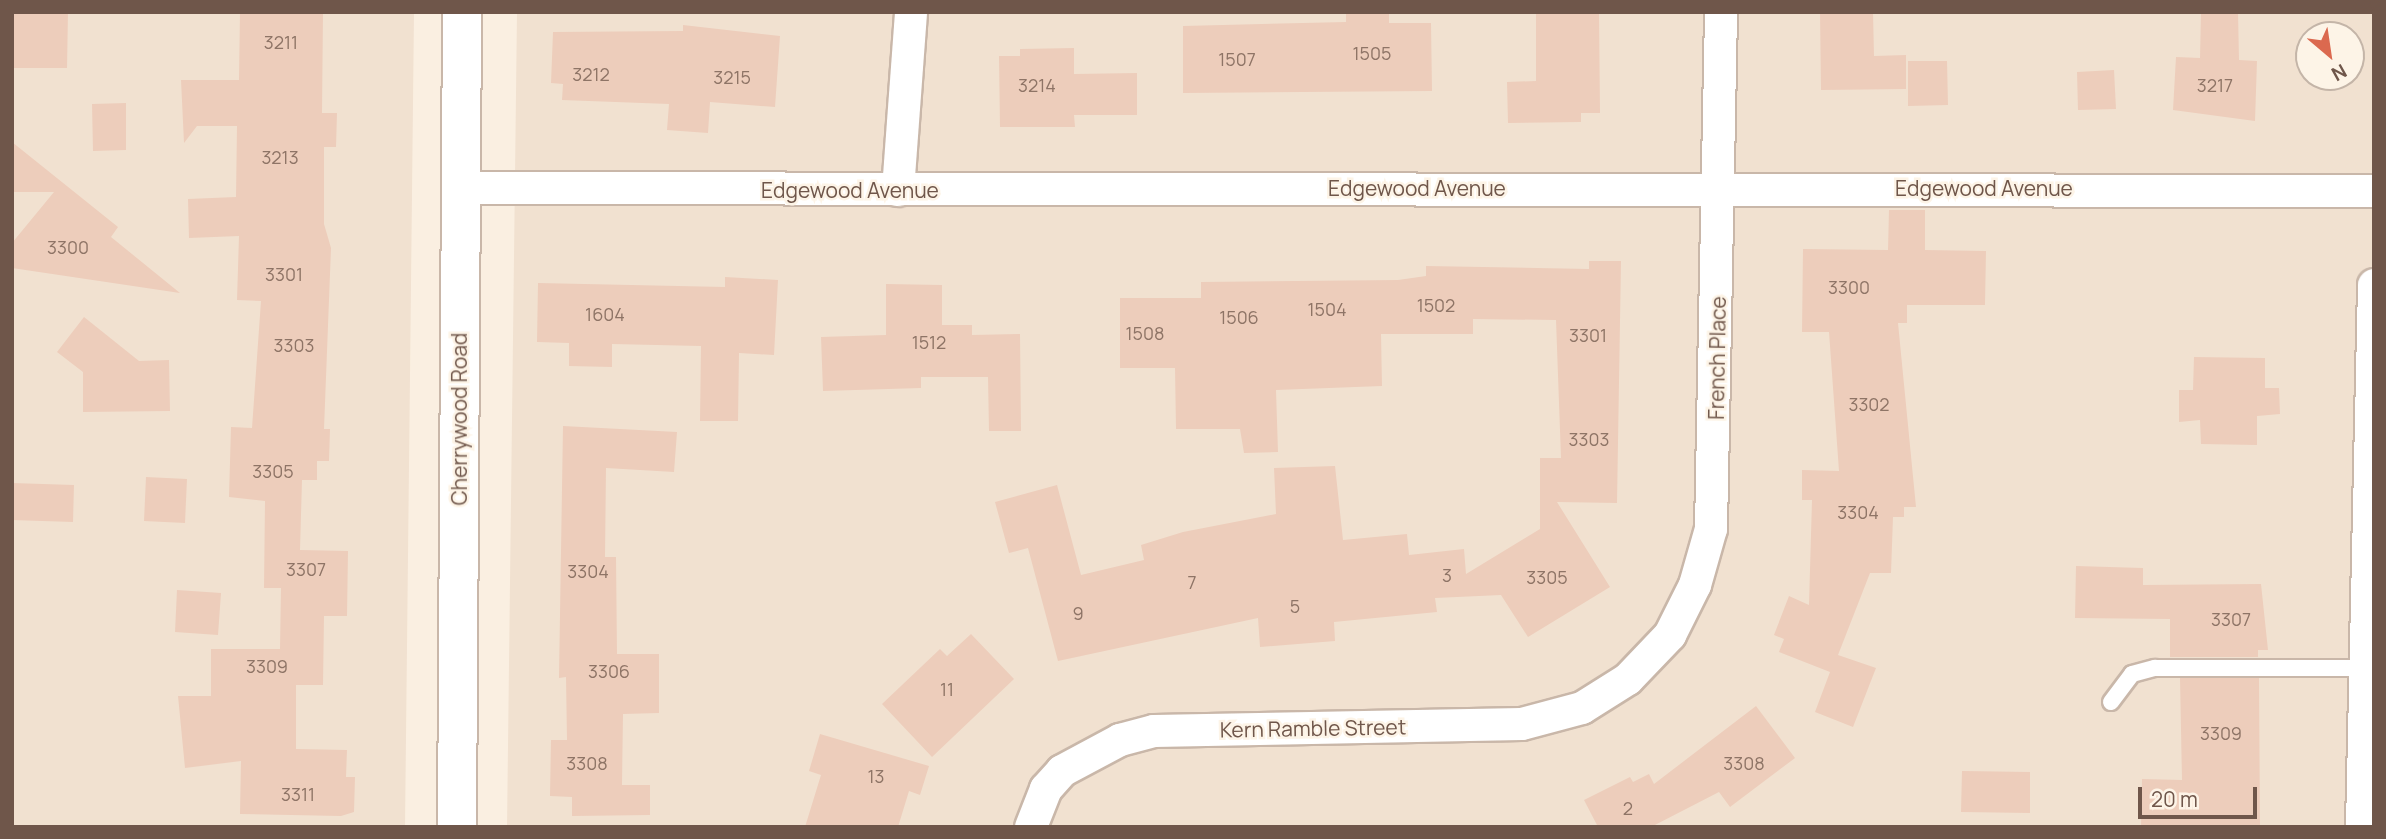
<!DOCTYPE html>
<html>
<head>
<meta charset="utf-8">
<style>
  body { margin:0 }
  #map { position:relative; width:2386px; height:839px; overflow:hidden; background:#faefe1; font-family:Manrope,sans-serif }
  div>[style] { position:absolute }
  .residential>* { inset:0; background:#f1e1d0 }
  .building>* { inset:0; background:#edcdbb }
  .roads { filter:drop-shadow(2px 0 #c9b7a9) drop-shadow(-2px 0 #c9b7a9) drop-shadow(0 2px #c9b7a9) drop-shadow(0 -2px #c9b7a9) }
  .service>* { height:16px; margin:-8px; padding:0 8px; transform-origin:8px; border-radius:8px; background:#fff }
  .minor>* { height:32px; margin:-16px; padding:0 16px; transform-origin:16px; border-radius:16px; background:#fff }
  .tertiary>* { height:38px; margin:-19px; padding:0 19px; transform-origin:19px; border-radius:19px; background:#fff }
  span { translate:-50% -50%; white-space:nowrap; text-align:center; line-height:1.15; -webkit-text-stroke:5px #fdf4e7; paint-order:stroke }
  .number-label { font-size:18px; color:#8e7466 }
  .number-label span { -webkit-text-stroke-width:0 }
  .street-label { font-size:21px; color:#6f564a }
  .frame { position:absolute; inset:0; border:14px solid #6f564a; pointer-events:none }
  .north { position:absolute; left:2295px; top:21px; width:70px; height:70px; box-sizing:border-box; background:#fdf4e7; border:2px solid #c4b5a8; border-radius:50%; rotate:151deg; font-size:19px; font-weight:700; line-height:28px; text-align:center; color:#6f564a }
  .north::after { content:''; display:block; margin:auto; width:24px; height:32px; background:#db694f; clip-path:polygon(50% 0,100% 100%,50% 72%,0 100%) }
  .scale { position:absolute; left:2138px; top:787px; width:119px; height:32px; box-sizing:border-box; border:4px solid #6f564a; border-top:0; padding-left:9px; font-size:21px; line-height:24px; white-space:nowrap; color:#6f564a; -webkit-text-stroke:5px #fdf4e7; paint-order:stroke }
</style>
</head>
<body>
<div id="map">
  <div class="residential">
    <i style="clip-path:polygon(12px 12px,414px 12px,405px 827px,12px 827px)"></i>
    <i style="clip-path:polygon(evenodd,517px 12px,2374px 12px,2374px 827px,507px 827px,517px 12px,2309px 35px,2351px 35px,2351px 77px,2309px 77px,2309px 35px)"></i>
  </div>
  <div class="building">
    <i style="clip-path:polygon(12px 12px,68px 12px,67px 68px,12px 68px)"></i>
    <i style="clip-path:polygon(240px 12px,323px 12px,322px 113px,337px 113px,336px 147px,324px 147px,324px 224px,331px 248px,324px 429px,330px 429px,329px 461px,317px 461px,317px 480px,302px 480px,300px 550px,348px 551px,347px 616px,324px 616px,323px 685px,296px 685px,296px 749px,347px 750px,346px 777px,355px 777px,354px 812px,341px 816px,240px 814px,241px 761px,185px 768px,178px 696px,211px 696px,211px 649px,280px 649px,281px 588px,264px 588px,265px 501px,229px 497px,231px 427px,252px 428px,261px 301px,237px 300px,239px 236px,189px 238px,188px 199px,236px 197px,237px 126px,197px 126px,184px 143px,181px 80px,239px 80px)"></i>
    <i style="clip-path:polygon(1346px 12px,1389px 12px,1389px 23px,1431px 23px,1432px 91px,1183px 93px,1183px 26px,1346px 22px)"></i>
    <i style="clip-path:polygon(1536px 12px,1599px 12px,1600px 113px,1581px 113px,1581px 122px,1508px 123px,1507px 82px,1536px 81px)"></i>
    <i style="clip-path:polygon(1820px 12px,1873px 12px,1874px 56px,1906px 55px,1906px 89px,1821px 90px)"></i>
    <i style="clip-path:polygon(2201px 12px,2238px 12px,2239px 60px,2257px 61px,2255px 121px,2173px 110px,2176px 57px,2200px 58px)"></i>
    <i style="clip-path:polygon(683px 25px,780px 36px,775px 107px,710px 102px,708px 133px,667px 130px,669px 104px,562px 100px,563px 84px,551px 83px,553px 32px,683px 31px)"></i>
    <i style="clip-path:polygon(1074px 48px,1074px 74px,1137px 73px,1137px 115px,1074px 115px,1075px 127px,1000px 127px,999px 56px,1020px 56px,1020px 49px)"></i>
    <i style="clip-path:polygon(1908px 61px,1947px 61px,1948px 105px,1908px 106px)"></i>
    <i style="clip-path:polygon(2114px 70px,2116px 109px,2078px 110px,2077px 72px)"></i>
    <i style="clip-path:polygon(126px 103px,126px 150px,93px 151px,92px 104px)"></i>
    <i style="clip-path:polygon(12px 142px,118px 227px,111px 237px,180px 293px,12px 268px,12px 243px,54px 192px,12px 192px)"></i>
    <i style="clip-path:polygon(1889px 210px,1925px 210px,1925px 250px,1986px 251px,1985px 305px,1907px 305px,1907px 323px,1898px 323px,1916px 507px,1904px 507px,1904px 517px,1893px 517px,1891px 573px,1870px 573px,1838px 655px,1876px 668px,1853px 727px,1815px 712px,1830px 672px,1779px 652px,1784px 639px,1774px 635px,1789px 596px,1809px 605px,1812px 500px,1802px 500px,1802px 470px,1839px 471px,1829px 332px,1802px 332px,1803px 249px,1888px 250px)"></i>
    <i style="clip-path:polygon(1589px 261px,1621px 261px,1617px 503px,1557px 502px,1610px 587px,1528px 637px,1501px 595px,1435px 598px,1437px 612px,1334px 622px,1335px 641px,1260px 647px,1258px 618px,1058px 661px,1028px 548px,1009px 553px,995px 502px,1057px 485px,1081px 575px,1144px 560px,1141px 545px,1183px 532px,1276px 514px,1274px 468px,1335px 466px,1343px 540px,1407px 534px,1409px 555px,1464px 549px,1466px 574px,1540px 529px,1540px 458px,1561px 458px,1556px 320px,1473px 319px,1473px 334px,1381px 334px,1382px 386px,1276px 390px,1278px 452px,1244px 453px,1240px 429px,1176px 429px,1175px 368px,1120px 368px,1120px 298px,1201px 298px,1201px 282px,1398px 280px,1426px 276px,1426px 266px,1589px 269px)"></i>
    <i style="clip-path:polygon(725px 277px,778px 280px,774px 355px,739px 353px,738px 421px,700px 421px,701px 346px,612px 344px,612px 367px,569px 366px,569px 343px,537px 342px,538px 283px,725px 287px)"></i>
    <i style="clip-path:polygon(886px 284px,942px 285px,942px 325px,972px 325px,972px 335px,1020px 334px,1021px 431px,989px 431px,988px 377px,921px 377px,921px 388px,823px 391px,821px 337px,886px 335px)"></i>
    <i style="clip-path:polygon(84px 317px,139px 361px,169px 360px,170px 411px,83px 412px,83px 372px,57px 352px)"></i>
    <i style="clip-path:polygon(2194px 357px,2265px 358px,2265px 388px,2279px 388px,2280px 414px,2257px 416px,2257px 445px,2201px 444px,2200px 420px,2179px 422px,2179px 390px,2193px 390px)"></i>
    <i style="clip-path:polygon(563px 426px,677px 432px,674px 472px,606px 468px,605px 557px,616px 557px,617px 654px,659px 654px,659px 713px,623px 714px,622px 785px,650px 785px,650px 815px,572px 816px,572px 797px,550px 796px,551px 740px,567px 740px,566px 677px,559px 678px)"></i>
    <i style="clip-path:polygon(146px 477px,187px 479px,185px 523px,144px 521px)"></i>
    <i style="clip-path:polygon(12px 483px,74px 485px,73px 522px,12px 520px)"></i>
    <i style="clip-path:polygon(2076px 566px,2143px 568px,2143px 585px,2261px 584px,2268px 650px,2258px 650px,2258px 657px,2170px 657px,2170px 619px,2075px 618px)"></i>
    <i style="clip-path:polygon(177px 590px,221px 593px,218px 635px,175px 632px)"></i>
    <i style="clip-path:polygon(971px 634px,1014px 679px,932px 757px,882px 704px,940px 649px,947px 656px)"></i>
    <i style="clip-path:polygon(2180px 678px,2259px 678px,2260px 827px,2141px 827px,2142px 779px,2182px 780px)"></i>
    <i style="clip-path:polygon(1756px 706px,1795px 758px,1730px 807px,1719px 792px,1651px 827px,1598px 827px,1584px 800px,1630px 777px,1633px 782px,1649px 774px,1654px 784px)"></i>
    <i style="clip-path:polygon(820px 734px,929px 766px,920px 795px,909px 791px,898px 827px,805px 827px,821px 775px,809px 771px)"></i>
    <i style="clip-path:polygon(1962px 771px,2030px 772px,2030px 813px,1961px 812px)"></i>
  </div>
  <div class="roads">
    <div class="service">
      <i style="left:2111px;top:702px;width:35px;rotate:-53deg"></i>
      <i style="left:2132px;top:674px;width:24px;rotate:-15deg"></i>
      <i style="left:2155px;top:668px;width:210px"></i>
    </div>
    <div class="minor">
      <i style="left:460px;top:188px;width:1914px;rotate:0.09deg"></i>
      <i style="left:898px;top:190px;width:178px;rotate:-85.8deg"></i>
      <i style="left:1031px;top:827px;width:41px;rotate:-68.5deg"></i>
      <i style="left:1046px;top:789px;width:24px;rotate:-48deg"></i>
      <i style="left:1062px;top:771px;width:66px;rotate:-28.1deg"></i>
      <i style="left:1120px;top:740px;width:35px;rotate:-15deg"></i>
      <i style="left:1154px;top:731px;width:368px;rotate:-1.1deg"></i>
      <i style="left:1522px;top:724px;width:62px;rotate:-14.9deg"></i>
      <i style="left:1582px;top:708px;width:54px;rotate:-32.2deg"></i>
      <i style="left:1628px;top:679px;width:61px;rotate:-46.3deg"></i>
      <i style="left:1670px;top:635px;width:56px;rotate:-63.4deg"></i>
      <i style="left:1695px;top:585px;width:58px;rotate:-74.1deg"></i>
      <i style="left:1711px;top:529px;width:517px;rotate:-88.89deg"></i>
      <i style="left:2362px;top:827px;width:542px;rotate:-88.73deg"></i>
    </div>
    <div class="tertiary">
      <i style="left:457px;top:827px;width:815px;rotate:-89.65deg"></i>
    </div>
  </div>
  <div class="number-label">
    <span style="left:281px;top:42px">3211</span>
    <span style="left:1372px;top:53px">1505</span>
    <span style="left:1237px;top:59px">1507</span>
    <span style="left:591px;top:74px">3212</span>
    <span style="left:732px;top:77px">3215</span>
    <span style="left:1037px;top:85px">3214</span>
    <span style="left:2215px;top:85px">3217</span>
    <span style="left:280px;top:157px">3213</span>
    <span style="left:68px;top:247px">3300</span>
    <span style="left:284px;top:274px">3301</span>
    <span style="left:1849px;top:287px">3300</span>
    <span style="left:1436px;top:305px">1502</span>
    <span style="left:1327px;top:309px">1504</span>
    <span style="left:605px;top:314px">1604</span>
    <span style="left:1239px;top:317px">1506</span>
    <span style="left:1145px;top:333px">1508</span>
    <span style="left:1588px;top:335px">3301</span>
    <span style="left:929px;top:342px">1512</span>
    <span style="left:294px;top:345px">3303</span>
    <span style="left:1869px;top:404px">3302</span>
    <span style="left:1589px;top:439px">3303</span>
    <span style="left:273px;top:471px">3305</span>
    <span style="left:1858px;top:512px">3304</span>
    <span style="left:306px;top:569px">3307</span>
    <span style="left:588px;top:571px">3304</span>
    <span style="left:1447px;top:575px">3</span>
    <span style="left:1547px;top:577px">3305</span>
    <span style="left:1192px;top:582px">7</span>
    <span style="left:1295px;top:606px">5</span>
    <span style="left:1078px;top:613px">9</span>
    <span style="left:2231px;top:619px">3307</span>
    <span style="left:267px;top:666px">3309</span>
    <span style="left:609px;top:671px">3306</span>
    <span style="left:947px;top:689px">11</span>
    <span style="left:2221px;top:733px">3309</span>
    <span style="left:587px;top:763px">3308</span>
    <span style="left:1744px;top:763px">3308</span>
    <span style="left:876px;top:776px">13</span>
    <span style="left:298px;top:794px">3311</span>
    <span style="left:1628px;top:808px">2</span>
  </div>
  <div class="street-label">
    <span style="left:1417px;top:188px">Edgewood Avenue</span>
    <span style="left:1984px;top:188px">Edgewood Avenue</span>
    <span style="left:850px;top:190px">Edgewood Avenue</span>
    <span style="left:1717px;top:358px;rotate:-89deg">French Place</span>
    <span style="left:459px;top:419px;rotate:-90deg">Cherrywood Road</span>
    <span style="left:1313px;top:728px;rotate:-1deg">Kern Ramble Street</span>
  </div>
  <div class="frame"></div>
  <div class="north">N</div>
  <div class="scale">20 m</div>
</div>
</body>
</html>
